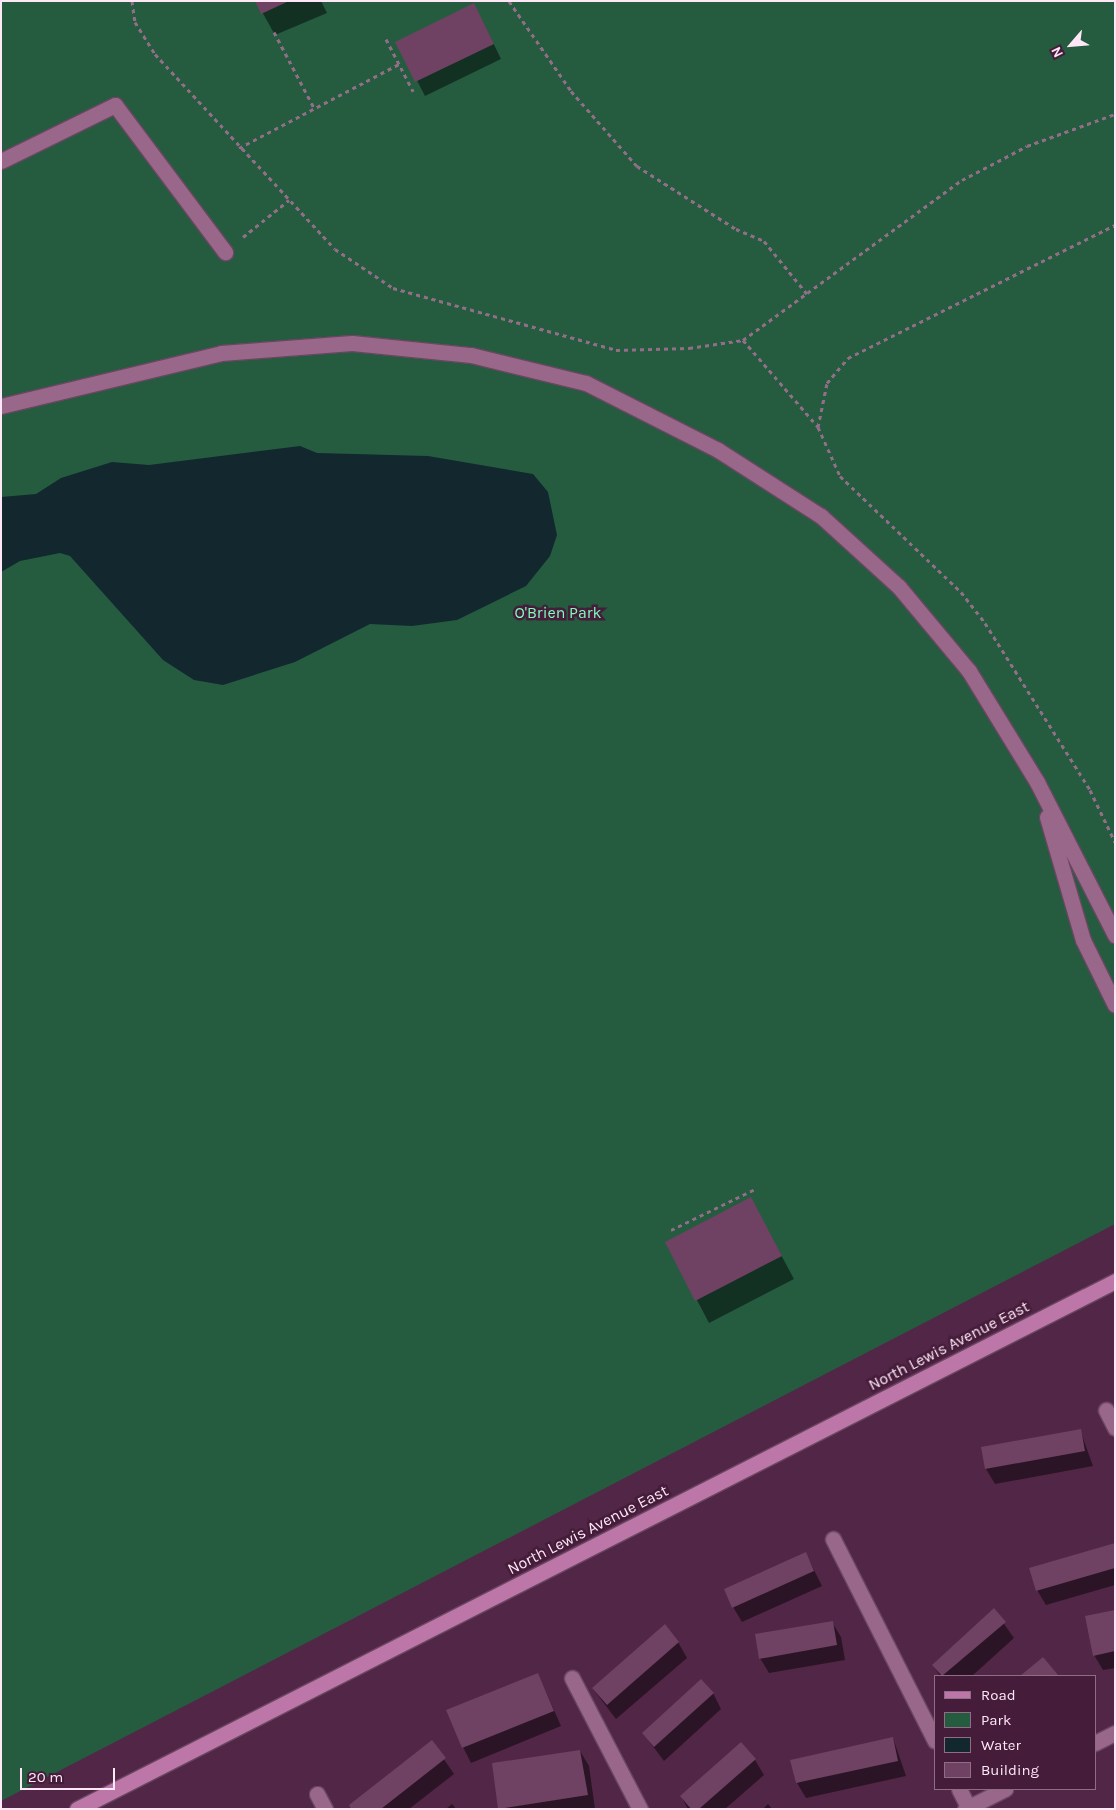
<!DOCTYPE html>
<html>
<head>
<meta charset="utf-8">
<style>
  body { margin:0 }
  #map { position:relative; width:1116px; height:1810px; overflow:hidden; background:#522646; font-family:Karla,sans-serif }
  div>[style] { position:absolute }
  .green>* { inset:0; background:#255c40 }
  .water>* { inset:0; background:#12282e }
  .shadow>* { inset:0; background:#0007 }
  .building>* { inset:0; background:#6f4162 }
  .path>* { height:3px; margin-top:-1.5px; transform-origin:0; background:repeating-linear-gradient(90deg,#926e88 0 4px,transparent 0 8px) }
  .roads { filter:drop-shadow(1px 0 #6a4661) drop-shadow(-1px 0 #6a4661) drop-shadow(0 1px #6a4661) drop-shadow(0 -1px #6a4661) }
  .minor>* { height:15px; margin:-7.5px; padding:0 7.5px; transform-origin:7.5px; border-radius:7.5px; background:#986789 }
  .major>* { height:15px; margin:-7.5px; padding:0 7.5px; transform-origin:7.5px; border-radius:7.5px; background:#bc77a8 }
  span { translate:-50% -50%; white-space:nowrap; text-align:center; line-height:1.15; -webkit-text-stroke:5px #461c3b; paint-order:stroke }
  .park-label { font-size:16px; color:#7ffcba }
  .street-label { font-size:16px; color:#fee7f6 }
  .frame { position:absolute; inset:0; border:2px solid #fee7f6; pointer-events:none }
  .legend { position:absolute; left:934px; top:1675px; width:162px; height:115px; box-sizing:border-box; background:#461c3b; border:1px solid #906d86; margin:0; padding:6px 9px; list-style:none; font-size:15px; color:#fee7f6 }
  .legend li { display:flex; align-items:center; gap:10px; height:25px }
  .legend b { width:25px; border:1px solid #906d86 }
  .north { position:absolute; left:1046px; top:20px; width:50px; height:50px; -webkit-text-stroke:4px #461c3b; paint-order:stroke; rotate:243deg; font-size:14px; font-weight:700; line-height:20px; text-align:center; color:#fee7f6 }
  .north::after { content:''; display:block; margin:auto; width:18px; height:22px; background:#fee7f6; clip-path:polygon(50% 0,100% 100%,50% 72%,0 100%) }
  .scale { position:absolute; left:20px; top:1768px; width:95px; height:22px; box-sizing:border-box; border:2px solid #fee7f6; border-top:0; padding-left:6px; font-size:15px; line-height:18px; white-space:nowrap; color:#fee7f6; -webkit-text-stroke:4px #461c3b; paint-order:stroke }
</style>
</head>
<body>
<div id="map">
  <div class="green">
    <i style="clip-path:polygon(1px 1px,1115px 1px,1115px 1224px,1px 1801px)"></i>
  </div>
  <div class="water">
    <i style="clip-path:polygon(300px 446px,317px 453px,428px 456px,533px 474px,548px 492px,557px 535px,550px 556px,526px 586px,457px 620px,412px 626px,370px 624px,295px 662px,223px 685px,194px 680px,163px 660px,70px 556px,60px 553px,20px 561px,1px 572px,1px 497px,36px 494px,61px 478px,112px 462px,149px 465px)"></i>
  </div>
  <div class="shadow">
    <i style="clip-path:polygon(256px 1px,321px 1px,327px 13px,275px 35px)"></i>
    <i style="clip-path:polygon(482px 20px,501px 59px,425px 96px,397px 42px)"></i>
    <i style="clip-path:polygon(751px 1199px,794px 1279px,709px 1323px,667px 1243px)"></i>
    <i style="clip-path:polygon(1080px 1430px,1093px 1466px,995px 1484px,986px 1469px,982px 1448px)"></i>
    <i style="clip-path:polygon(1115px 1544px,1115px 1585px,1046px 1605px,1037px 1590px)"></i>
    <i style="clip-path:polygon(806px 1554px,822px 1586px,742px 1622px,733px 1607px)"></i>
    <i style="clip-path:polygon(994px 1610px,1014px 1638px,972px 1676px,940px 1676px,933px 1665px)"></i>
    <i style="clip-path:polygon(1115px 1611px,1115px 1668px,1103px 1670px,1094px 1655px)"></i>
    <i style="clip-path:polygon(832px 1622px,841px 1637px,845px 1660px,769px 1673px,760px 1658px)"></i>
    <i style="clip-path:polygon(678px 1642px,687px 1658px,616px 1719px,593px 1689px)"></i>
    <i style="clip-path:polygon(1043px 1659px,1057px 1676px,1022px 1676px)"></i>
    <i style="clip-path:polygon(538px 1674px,561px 1726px,471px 1763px,463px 1747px)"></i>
    <i style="clip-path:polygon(713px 1693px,721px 1709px,664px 1761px,643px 1733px)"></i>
    <i style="clip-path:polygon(893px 1738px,906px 1776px,806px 1798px,797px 1783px)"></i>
    <i style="clip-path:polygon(432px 1742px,454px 1774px,409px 1809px,352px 1809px)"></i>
    <i style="clip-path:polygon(580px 1751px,589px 1766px,595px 1809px,500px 1809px)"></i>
    <i style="clip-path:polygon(755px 1760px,764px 1775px,725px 1809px,688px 1809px,681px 1796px)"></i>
    <i style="clip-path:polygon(452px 1804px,456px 1809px,446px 1809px)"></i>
    <i style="clip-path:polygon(768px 1804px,772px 1809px,763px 1809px)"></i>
  </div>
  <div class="building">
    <i style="clip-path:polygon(255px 1px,289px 1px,261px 14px)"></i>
    <i style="clip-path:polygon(474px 3px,494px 44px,415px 82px,395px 42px)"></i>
    <i style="clip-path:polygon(751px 1197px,782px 1256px,695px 1301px,665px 1242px)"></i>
    <i style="clip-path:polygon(1081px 1429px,1085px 1451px,985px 1469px,981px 1447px)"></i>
    <i style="clip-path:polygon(1115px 1543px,1115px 1568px,1036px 1591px,1029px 1568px)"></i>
    <i style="clip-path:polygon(806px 1552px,814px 1571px,732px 1608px,724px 1589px)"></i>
    <i style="clip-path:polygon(994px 1608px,1006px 1622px,942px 1676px,932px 1665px)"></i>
    <i style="clip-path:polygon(1115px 1610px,1115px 1651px,1093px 1656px,1085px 1616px)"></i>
    <i style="clip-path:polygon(833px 1621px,837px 1645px,759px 1659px,755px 1634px)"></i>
    <i style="clip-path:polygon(665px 1624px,679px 1642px,607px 1705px,592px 1688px)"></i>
    <i style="clip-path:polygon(1043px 1657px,1058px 1675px,1020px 1676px)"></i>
    <i style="clip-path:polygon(538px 1673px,554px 1711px,462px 1748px,446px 1710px)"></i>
    <i style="clip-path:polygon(701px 1679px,714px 1693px,654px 1747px,642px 1733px)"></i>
    <i style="clip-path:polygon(893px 1737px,898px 1761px,796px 1783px,790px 1760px)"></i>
    <i style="clip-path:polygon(432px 1740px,446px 1758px,381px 1809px,351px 1809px,349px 1805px)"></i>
    <i style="clip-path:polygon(741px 1742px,756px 1759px,699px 1809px,691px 1809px,680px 1796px)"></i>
    <i style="clip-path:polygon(580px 1750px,588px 1795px,498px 1809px,492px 1763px)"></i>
  </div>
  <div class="path">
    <i style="left:132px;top:1px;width:21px;rotate:82deg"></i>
    <i style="left:135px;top:22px;width:38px;rotate:58deg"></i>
    <i style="left:155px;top:54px;width:265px;rotate:47.3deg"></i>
    <i style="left:335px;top:249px;width:70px;rotate:33.9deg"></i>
    <i style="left:393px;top:288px;width:231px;rotate:15.5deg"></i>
    <i style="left:616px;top:350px;width:73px;rotate:-1.6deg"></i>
    <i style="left:689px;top:348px;width:55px;rotate:-8.4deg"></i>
    <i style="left:743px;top:340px;width:271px;rotate:-36.2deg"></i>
    <i style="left:962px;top:180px;width:73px;rotate:-27.6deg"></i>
    <i style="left:1027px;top:146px;width:94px;rotate:-20deg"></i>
    <i style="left:509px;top:1px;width:109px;rotate:55.4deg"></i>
    <i style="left:571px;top:91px;width:100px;rotate:48.7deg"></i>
    <i style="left:637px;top:166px;width:117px;rotate:32.5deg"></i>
    <i style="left:736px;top:229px;width:30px;rotate:23deg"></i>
    <i style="left:764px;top:241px;width:68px;rotate:50.9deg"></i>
    <i style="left:274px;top:32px;width:86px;rotate:62.2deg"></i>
    <i style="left:386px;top:39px;width:59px;rotate:62.6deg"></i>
    <i style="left:239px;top:148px;width:181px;rotate:-27.7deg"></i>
    <i style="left:243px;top:237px;width:59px;rotate:-38.8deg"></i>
    <i style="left:743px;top:340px;width:115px;rotate:49.2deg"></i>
    <i style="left:818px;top:427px;width:54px;rotate:65.8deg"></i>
    <i style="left:840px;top:476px;width:168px;rotate:43.8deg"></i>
    <i style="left:961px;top:592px;width:39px;rotate:52deg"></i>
    <i style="left:985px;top:623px;width:197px;rotate:57.8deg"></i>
    <i style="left:1090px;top:790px;width:58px;rotate:64.3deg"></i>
    <i style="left:818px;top:427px;width:45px;rotate:-78.4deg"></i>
    <i style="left:827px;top:383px;width:33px;rotate:-50deg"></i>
    <i style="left:848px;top:358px;width:298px;rotate:-26.5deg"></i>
    <i style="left:671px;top:1230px;width:93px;rotate:-26deg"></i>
  </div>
  <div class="roads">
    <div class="minor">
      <i style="left:1px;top:161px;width:127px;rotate:-26.2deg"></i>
      <i style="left:115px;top:105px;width:184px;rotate:53.2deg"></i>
      <i style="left:1px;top:406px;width:226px;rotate:-13.5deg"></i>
      <i style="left:221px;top:353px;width:131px;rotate:-4.4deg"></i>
      <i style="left:352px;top:343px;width:120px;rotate:5.8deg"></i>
      <i style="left:471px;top:355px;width:118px;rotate:13.7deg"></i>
      <i style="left:586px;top:383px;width:148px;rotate:26.9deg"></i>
      <i style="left:718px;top:450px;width:122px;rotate:32.7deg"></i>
      <i style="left:821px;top:516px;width:105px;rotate:42.3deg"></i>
      <i style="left:899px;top:587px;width:109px;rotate:50.2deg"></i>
      <i style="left:969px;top:671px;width:130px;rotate:58.5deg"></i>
      <i style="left:1037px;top:782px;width:172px;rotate:63deg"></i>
      <i style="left:1047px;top:817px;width:128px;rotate:73.7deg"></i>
      <i style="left:1083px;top:940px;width:72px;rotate:63.8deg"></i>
      <i style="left:1106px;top:1410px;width:20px;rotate:63deg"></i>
      <i style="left:833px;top:1539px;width:226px;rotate:63.2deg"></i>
      <i style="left:572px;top:1678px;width:148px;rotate:62.6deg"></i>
      <i style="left:1095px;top:1743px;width:22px;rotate:-27deg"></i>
      <i style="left:959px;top:1789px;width:20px;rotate:63deg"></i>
      <i style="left:317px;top:1794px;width:17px;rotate:62deg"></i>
      <i style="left:965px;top:1809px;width:45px;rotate:-26.6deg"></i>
    </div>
    <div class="major">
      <i style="left:77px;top:1809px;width:1165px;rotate:-26.96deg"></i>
    </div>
  </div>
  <div class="park-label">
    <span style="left:558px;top:613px">O'Brien Park</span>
  </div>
  <div class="street-label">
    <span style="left:949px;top:1346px;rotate:-27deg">North Lewis Avenue East</span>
    <span style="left:588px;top:1530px;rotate:-27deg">North Lewis Avenue East</span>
  </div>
  <div class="frame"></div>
  <ul class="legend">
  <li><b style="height:6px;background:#bc77a8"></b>Road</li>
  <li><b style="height:14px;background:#255c40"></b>Park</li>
  <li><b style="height:14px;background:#12282e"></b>Water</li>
  <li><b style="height:14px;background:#6f4162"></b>Building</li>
  </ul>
  <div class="north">N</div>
  <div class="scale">20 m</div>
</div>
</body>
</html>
